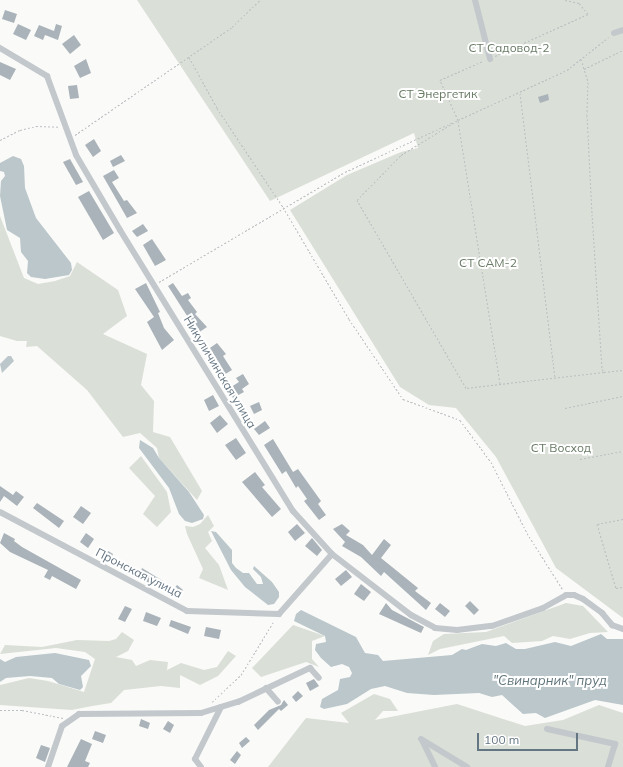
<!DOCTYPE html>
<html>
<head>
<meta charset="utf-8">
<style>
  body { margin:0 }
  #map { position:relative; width:623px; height:767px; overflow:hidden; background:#fafaf8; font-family:Mulish,sans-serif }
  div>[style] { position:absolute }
  .green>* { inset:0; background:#dadfd7 }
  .water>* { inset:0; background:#bbc7cb }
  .building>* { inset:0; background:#aab3b9 }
  .path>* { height:1px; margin-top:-0.5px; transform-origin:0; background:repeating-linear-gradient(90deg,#bbbfc2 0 2px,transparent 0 4px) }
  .minor>* { height:6px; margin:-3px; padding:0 3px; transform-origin:3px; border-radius:3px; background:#c3c8cc }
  span { translate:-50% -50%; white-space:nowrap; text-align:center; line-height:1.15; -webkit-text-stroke:4px #fff; paint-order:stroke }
  .park-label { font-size:12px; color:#687a64 }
  .street-label { font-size:12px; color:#657683 }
  .water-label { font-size:13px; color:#60757c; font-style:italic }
  .scale { position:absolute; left:477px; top:733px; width:101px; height:18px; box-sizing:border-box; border:2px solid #657683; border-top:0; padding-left:5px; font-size:12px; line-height:14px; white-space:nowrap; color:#657683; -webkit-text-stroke:3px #fff; paint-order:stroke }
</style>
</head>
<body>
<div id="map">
  <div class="green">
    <i style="clip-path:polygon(137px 0,623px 0,623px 618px,556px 568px,496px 457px,456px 408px,429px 405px,400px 387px,290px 210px,347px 175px,401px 152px,418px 148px,414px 133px,270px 201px)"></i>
    <i style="clip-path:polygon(0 216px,24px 278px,38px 284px,55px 281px,70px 276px,77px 262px,118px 290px,127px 316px,103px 334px,147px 354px,141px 385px,154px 401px,153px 432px,170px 437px,202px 491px,197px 500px,159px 458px,157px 448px,140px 433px,123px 437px,87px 390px,37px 346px,26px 347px,27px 341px,17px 341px,0 336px)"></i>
    <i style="clip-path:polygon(141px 456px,167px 492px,171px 512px,157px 527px,143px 514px,155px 496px,129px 468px)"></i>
    <i style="clip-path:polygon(208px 515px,214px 526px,208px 532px,212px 541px,205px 548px,219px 565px,228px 590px,199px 578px,203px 569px,187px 534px,185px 526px,193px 527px,200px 524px)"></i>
    <i style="clip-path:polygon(566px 603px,583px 606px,608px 632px,590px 633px,570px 639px,553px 636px,542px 641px,512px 643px,504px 636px,440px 649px,428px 655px,433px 641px,444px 634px,486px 632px)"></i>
    <i style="clip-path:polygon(293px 625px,325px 636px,312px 641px,312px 659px,319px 667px,306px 662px,261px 677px,252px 668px)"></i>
    <i style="clip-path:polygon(122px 632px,134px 640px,128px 651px,116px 657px,132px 660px,136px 666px,150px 660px,168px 662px,167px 670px,181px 663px,204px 670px,217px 667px,228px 651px,236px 656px,218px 676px,200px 685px,180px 675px,180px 688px,161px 686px,124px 690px,111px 703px,92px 706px,72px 710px,0 705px,0 685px,29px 678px,48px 681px,84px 692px,95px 659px,85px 652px,56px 648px,0 654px,5px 645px,42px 647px,77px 640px,109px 641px,116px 639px)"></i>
    <i style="clip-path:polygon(374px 694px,390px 699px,398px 711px,383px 711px,375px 720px,457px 704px,525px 726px,563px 720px,599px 705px,623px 713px,623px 767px,268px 767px,306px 718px,349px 723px,341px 713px)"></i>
  </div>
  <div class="water">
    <i style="clip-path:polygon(13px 156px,21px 159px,24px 166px,25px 188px,36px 218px,71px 263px,72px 270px,69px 275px,45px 279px,31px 277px,27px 273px,28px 261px,21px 252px,20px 238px,7px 230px,0 196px,1px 181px,5px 176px,4px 172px,0 171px,0 163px)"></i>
    <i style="clip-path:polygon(8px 356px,11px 356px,14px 361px,2px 373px,0 364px)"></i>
    <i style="clip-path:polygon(140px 440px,153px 448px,159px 458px,189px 492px,204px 515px,203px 519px,192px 523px,185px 521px,179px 514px,169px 488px,139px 448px)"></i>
    <i style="clip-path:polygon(211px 531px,216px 532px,232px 550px,232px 563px,236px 568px,243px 573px,249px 573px,257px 584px,263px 584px,261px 577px,253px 569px,254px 566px,272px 582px,279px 592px,279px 597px,274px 604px,268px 605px,245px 587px,231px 570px)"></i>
    <i style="clip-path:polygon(301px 610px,356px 637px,365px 653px,378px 655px,383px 661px,452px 655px,462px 649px,466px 650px,482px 644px,496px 646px,506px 643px,516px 649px,525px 649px,555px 642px,571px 646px,601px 634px,607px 639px,623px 639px,623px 705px,595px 700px,545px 718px,536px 713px,523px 714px,502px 695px,492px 697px,479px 693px,434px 695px,407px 693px,385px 686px,371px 689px,347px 704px,324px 709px,320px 707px,322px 699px,338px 690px,340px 679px,350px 677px,352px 673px,349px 667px,342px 664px,331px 667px,321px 658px,315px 650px,316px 644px,326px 642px,325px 636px,294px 621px,296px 614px)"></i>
    <i style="clip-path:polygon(55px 653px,89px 660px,91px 666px,81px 676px,83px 687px,80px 690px,59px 684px,52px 678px,30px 676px,6px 678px,0 682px,0 659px,5px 662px,16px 657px)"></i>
  </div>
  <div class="building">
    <i style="clip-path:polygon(5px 10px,17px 14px,14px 23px,2px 19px)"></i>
    <i style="clip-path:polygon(18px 24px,31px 30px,26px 40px,13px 34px)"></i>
    <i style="clip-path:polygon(56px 24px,62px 26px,58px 40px,45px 35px,43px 40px,34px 36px,39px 25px,54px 31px)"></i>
    <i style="clip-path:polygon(74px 35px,81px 45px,70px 54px,62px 44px)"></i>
    <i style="clip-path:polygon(86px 59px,91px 73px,80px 78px,74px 66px)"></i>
    <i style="clip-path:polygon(0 62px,16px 69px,10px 80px,0 75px)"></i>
    <i style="clip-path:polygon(77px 85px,79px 98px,70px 99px,68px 86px)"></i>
    <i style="clip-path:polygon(548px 94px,549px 100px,540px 103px,538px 97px)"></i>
    <i style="clip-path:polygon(94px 139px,101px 151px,93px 157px,85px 145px)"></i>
    <i style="clip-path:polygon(121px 155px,125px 161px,113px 167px,110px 161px)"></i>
    <i style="clip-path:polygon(70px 159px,83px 182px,76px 185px,63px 162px)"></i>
    <i style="clip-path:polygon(114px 170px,119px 178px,112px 182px,124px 201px,127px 200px,137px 213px,127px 218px,103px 176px)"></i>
    <i style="clip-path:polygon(89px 191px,114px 233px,103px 240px,78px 197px)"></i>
    <i style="clip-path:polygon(143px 224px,148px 231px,137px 237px,132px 231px)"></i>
    <i style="clip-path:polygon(152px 239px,166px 260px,155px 266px,143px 245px)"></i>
    <i style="clip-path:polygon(146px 283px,160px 312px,158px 313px,164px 328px,174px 340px,162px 350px,147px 322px,154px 317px,135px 289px)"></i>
    <i style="clip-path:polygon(173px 283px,182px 296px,188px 293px,191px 298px,188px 300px,197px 312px,195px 314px,207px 327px,198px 333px,168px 286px)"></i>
    <i style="clip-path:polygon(217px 343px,226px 354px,223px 356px,232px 370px,222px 376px,207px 350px)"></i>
    <i style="clip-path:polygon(243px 374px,249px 384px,242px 389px,244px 392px,233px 398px,228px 389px,239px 382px,236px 378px)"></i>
    <i style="clip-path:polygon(213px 395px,219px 406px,209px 411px,204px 400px)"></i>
    <i style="clip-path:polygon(259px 402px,262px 410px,254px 414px,250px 406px)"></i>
    <i style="clip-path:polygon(220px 415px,228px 424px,217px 433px,210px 423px)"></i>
    <i style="clip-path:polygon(265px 421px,270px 428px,259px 435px,254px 429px)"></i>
    <i style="clip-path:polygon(236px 438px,246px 453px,236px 460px,225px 445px)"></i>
    <i style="clip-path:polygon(273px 439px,293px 472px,298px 469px,321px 501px,318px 504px,326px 515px,319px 520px,304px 501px,307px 499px,298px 486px,296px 488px,286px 471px,282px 474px,264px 445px)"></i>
    <i style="clip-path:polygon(255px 472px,265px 485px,262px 487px,281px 509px,272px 517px,242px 482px)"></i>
    <i style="clip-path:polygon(0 486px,13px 495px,16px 491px,24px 497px,17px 506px,4px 496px,0 502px)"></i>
    <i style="clip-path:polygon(37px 503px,64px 521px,59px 528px,33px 508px)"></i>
    <i style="clip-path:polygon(81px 506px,91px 513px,83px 524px,73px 517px)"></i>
    <i style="clip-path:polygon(297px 524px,305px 533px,295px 541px,288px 532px)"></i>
    <i style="clip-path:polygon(342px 524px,350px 531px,346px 535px,363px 545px,372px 555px,384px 539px,391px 545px,381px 558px,418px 588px,415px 591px,431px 603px,426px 610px,384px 572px,381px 576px,361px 557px,342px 546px,345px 542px,333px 529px)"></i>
    <i style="clip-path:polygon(4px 533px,15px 539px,14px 541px,22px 547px,81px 580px,76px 589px,52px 576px,50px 580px,44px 577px,48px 570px,10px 552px,0 543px)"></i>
    <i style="clip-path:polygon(86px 533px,94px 539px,88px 548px,80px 542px)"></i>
    <i style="clip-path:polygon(312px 538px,322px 550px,317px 556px,305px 546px)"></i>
    <i style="clip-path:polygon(105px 549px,113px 554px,109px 562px,100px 557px)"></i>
    <i style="clip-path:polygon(128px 563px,141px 571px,142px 568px,166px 583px,161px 590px,124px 569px)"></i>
    <i style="clip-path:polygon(346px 570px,352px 577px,341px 586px,335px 579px)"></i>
    <i style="clip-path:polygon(361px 584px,371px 592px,364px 601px,354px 594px)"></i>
    <i style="clip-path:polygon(177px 585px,183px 590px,179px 595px,173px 590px)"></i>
    <i style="clip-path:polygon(470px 601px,479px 610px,474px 615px,465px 606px)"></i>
    <i style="clip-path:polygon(386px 603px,392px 610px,424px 627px,421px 633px,379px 614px)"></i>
    <i style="clip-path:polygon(440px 603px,450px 611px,445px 617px,435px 609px)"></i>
    <i style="clip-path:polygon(125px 606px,132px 609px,125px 622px,118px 619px)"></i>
    <i style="clip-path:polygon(146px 612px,161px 618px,157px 626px,143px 621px)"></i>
    <i style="clip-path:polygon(171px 620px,191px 627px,188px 634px,169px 626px)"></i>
    <i style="clip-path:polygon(206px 627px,221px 630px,219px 639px,204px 636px)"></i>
    <i style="clip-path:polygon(314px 679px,319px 686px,310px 691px,306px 683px)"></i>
    <i style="clip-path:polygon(298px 691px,303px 696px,296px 702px,292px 697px)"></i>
    <i style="clip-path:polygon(284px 700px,288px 705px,281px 711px,279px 709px,258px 730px,254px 725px,269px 710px,281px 705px)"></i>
    <i style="clip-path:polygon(141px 719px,150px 723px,148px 729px,139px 726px)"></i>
    <i style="clip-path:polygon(168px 721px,174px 725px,170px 733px,163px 729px)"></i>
    <i style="clip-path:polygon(95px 731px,106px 735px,103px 743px,92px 739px)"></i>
    <i style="clip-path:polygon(246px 737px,250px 741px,242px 748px,239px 743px)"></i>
    <i style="clip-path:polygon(81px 739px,92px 744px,85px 761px,90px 763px,88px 767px,67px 767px)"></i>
    <i style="clip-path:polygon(41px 745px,50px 748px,45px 762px,36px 758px)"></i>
    <i style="clip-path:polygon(237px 751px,241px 755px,235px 764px,230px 760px)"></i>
  </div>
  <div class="path">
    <i style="left:495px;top:56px;width:102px;rotate:-24.3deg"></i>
    <i style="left:588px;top:14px;width:14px;rotate:-129deg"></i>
    <i style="left:579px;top:3px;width:14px;rotate:-168deg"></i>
    <i style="left:189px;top:57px;width:58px;rotate:61.2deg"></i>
    <i style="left:217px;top:108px;width:119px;rotate:56.3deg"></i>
    <i style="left:283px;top:207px;width:130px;rotate:59.5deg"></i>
    <i style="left:349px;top:319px;width:97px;rotate:56deg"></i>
    <i style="left:403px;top:399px;width:61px;rotate:20.2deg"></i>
    <i style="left:460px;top:420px;width:52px;rotate:53.6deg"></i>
    <i style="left:491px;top:462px;width:80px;rotate:63.1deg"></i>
    <i style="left:527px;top:533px;width:67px;rotate:57.7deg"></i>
    <i style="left:581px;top:59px;width:24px;rotate:73deg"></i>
    <i style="left:588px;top:82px;width:33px;rotate:92deg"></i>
    <i style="left:587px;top:115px;width:99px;rotate:87.1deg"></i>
    <i style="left:592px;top:214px;width:155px;rotate:86.3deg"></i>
    <i style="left:602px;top:369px;width:4px;rotate:56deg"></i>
    <i style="left:604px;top:372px;width:19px;rotate:-6deg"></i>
    <i style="left:584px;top:69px;width:43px;rotate:-26deg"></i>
    <i style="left:520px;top:93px;width:286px;rotate:83deg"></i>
    <i style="left:458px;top:120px;width:44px;rotate:-114.2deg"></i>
    <i style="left:440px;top:80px;width:47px;rotate:-23.8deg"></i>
    <i style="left:458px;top:121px;width:266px;rotate:80.9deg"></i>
    <i style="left:75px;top:135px;width:191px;rotate:-34.5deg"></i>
    <i style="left:232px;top:27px;width:39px;rotate:-44deg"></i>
    <i style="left:0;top:140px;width:22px;rotate:-27deg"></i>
    <i style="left:20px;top:130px;width:16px;rotate:-14deg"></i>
    <i style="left:36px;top:126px;width:23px;rotate:2deg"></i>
    <i style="left:159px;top:282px;width:216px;rotate:-30.6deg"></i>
    <i style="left:345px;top:172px;width:119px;rotate:-24.8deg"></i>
    <i style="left:604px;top:372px;width:139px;rotate:173.4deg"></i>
    <i style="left:466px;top:388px;width:217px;rotate:-120.1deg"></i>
    <i style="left:357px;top:200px;width:63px;rotate:-45.6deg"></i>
    <i style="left:401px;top:155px;width:67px;rotate:-31.6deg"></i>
    <i style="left:458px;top:120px;width:120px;rotate:-24.6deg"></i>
    <i style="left:567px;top:70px;width:53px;rotate:-38.2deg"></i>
    <i style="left:565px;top:408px;width:59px;rotate:-11.7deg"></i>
    <i style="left:580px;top:459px;width:44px;rotate:-10.5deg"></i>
    <i style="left:623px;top:519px;width:26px;rotate:169deg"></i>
    <i style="left:597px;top:524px;width:67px;rotate:73.5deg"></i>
    <i style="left:616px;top:588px;width:7px;rotate:-8deg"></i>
    <i style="left:212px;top:702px;width:40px;rotate:-43deg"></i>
    <i style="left:241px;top:675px;width:63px;rotate:-58.6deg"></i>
    <i style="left:0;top:710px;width:22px"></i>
    <i style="left:22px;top:710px;width:42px;rotate:11deg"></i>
  </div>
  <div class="minor">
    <i style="left:475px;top:0;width:61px;rotate:75.7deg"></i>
    <i style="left:614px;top:33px;width:9px;rotate:-18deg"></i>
    <i style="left:0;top:48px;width:55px;rotate:30.8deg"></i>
    <i style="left:47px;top:76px;width:84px;rotate:69.8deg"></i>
    <i style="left:76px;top:155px;width:87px;rotate:59.6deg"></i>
    <i style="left:120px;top:230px;width:330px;rotate:58.4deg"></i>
    <i style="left:293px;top:511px;width:58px;rotate:47.8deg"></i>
    <i style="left:332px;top:554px;width:100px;rotate:37.7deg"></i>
    <i style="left:411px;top:615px;width:27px;rotate:28deg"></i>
    <i style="left:435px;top:628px;width:22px;rotate:5deg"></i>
    <i style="left:457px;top:630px;width:35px;rotate:-7deg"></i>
    <i style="left:492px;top:626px;width:54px;rotate:-19.4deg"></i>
    <i style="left:543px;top:608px;width:26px;rotate:-29deg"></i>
    <i style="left:566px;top:595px;width:8px"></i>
    <i style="left:574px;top:595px;width:10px;rotate:24deg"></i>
    <i style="left:583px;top:599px;width:24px;rotate:36deg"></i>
    <i style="left:602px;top:613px;width:16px;rotate:50deg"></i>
    <i style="left:612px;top:625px;width:12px;rotate:20deg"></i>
    <i style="left:0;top:512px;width:212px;rotate:27.9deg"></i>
    <i style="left:187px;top:611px;width:92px;rotate:1.9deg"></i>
    <i style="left:279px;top:614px;width:80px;rotate:-48.5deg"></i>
    <i style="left:266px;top:688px;width:18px;rotate:49deg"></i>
    <i style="left:547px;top:729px;width:70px;rotate:12.4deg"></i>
    <i style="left:615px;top:744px;width:24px;rotate:107deg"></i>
    <i style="left:421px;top:739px;width:54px;rotate:31.3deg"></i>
    <i style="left:422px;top:740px;width:30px;rotate:64deg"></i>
    <i style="left:48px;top:767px;width:43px;rotate:-71.1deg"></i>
    <i style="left:62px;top:726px;width:21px;rotate:-35deg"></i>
    <i style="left:79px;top:714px;width:122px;rotate:-0.5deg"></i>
    <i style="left:201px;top:713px;width:39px;rotate:-17deg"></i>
    <i style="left:238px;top:702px;width:80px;rotate:-25.3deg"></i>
    <i style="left:310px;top:668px;width:13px;rotate:48deg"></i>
    <i style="left:201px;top:767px;width:10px;rotate:-127deg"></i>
    <i style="left:195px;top:759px;width:58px;rotate:-63.4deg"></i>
  </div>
  <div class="park-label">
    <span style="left:509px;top:48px">СТ Садовод-2</span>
    <span style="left:438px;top:94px">СТ Энергетик</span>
    <span style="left:488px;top:263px">СТ САМ-2</span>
    <span style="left:561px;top:448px">СТ Восход</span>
  </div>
  <div class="street-label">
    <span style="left:220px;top:372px;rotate:59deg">Никуличинская улица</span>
    <span style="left:139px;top:573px;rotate:27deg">Пронская улица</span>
  </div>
  <div class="water-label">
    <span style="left:550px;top:680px">"Свинарник" пруд</span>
  </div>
  <div class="scale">100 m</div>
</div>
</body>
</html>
